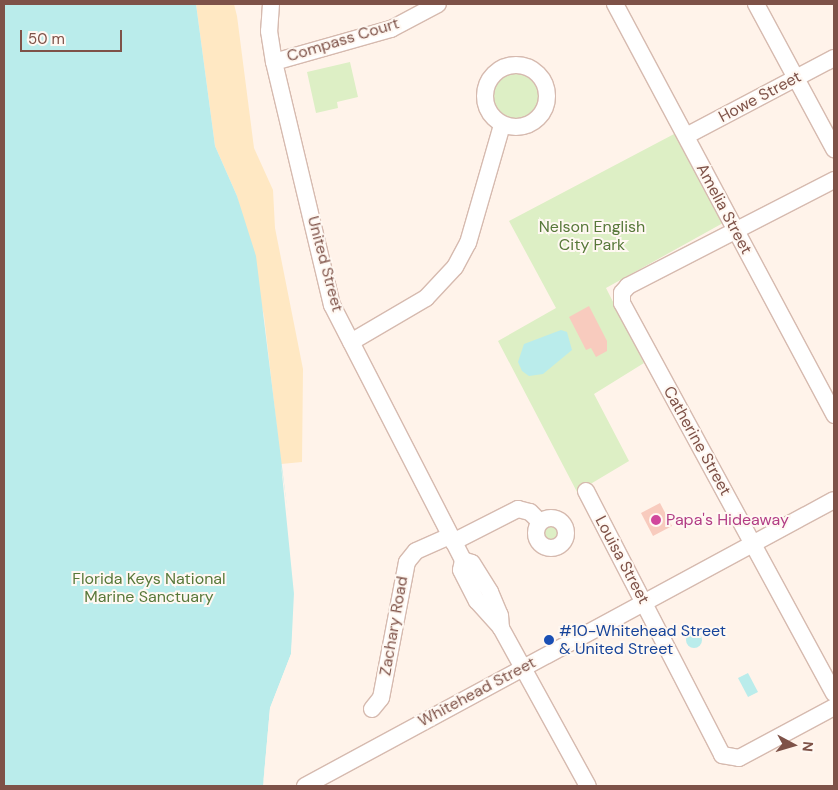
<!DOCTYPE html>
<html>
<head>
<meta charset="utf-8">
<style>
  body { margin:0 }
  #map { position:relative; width:838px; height:790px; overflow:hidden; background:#fff3ea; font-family:"DM Sans",sans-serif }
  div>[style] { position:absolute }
  .green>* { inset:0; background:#ddefc5 }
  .round { border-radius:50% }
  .sand>* { inset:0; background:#ffe8c3 }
  .water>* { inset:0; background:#baeceb }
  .pier>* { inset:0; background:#fff3ea }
  .building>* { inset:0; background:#f8cbbe }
  .roads { filter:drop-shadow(1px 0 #d6baaf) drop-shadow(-1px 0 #d6baaf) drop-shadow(0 1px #d6baaf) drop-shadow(0 -1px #d6baaf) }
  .minor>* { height:16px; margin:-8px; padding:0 8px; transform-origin:8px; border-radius:8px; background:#fff }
  .minor>.ring { margin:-8px; padding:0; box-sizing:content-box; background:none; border:16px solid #fff; border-radius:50% }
  .dots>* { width:14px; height:14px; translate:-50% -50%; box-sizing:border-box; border:2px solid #fff8f2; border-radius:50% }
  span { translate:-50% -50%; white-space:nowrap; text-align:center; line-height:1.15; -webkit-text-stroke:4px #fff8f2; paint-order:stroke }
  .street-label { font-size:16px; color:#7e5248 }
  .park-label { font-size:16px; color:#577839 }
  .hotel-label { font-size:16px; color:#b23c85 }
  .left { translate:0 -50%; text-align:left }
  .transit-label { font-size:16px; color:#164399 }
  .frame { position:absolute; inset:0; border:5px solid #7e5248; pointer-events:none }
  .north { position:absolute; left:768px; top:720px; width:50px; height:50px; -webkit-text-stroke:4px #fff8f2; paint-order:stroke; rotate:96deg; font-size:14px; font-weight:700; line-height:20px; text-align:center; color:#7e5248 }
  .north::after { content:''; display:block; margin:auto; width:18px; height:22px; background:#7e5248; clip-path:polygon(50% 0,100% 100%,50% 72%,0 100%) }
  .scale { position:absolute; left:20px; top:30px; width:102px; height:22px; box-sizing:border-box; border:2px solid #7e5248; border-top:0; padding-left:6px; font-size:15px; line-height:18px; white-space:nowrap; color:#7e5248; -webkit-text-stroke:4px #fff8f2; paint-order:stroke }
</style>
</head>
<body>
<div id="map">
  <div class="green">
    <i style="clip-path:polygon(350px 62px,358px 97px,337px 102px,338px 108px,316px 113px,307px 72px)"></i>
    <i class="round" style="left:492px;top:73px;width:48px;height:48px"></i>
    <i style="clip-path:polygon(676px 133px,723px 223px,606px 288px,644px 363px,594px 394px,629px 461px,577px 492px,498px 341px,556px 308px,509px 221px)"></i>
    <i class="round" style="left:543px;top:524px;width:18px;height:18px"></i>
  </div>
  <div class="sand">
    <i style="clip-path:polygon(196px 4px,234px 4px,237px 16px,254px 148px,273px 190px,275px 228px,303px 369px,302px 462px,281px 464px,264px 316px,237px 196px,215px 146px)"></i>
  </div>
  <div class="water">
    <i style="clip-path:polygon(4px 4px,196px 4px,215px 146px,237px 196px,256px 256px,295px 572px,291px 654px,270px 708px,263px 786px,4px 786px)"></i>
    <i style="clip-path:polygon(561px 330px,567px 332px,572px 350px,543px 374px,529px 376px,522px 371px,518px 362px,524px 344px)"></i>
    <i class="round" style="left:686px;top:632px;width:16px;height:16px"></i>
    <i style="clip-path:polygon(748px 673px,758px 692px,748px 697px,738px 678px)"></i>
  </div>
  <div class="pier">
    <i style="clip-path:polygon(281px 464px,297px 572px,298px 604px,293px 655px,273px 709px,263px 786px,270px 708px,291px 654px,295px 604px)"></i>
  </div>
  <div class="building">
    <i style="clip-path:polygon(589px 306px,607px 341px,607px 351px,596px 357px,591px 348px,586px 350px,569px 317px)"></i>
    <i style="clip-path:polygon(660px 503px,672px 526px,653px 536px,641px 513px)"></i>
  </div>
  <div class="roads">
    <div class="minor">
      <i style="left:271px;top:4px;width:27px;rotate:94deg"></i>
      <i style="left:269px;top:31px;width:31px;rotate:81deg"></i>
      <i style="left:274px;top:62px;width:250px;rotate:76.6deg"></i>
      <i style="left:332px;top:305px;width:287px;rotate:62.8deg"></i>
      <i style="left:463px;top:560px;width:10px;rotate:101deg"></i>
      <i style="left:461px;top:570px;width:35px;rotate:63deg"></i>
      <i style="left:477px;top:601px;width:36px;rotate:48deg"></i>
      <i style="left:501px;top:628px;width:180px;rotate:61.2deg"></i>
      <i style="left:615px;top:4px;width:466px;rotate:61.9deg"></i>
      <i style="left:756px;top:4px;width:165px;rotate:61.7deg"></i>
      <i style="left:274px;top:62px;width:122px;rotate:-15.8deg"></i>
      <i style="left:391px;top:29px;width:53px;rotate:-28deg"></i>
      <i class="ring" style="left:485px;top:65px;width:46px;height:46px"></i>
      <i style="left:686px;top:136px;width:167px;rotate:-27.8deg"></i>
      <i style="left:834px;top:180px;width:232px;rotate:152.8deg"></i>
      <i style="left:628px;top:286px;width:9px;rotate:131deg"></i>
      <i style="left:622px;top:293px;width:10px;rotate:90deg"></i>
      <i style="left:622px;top:303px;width:444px;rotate:61.5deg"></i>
      <i style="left:351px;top:342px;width:87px;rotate:-30.4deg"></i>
      <i style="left:426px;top:298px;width:42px;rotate:-46.9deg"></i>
      <i style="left:455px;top:267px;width:27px;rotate:-62deg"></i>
      <i style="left:468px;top:243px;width:123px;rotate:-73.9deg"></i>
      <i style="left:586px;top:491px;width:297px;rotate:62.7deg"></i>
      <i style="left:722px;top:755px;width:17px;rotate:10deg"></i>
      <i style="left:739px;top:758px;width:108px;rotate:-28.2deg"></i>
      <i class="ring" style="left:536px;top:518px;width:14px;height:14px"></i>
      <i style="left:453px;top:542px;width:73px;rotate:-26.9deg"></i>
      <i style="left:518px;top:509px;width:12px;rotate:14deg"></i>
      <i style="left:530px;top:512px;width:14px;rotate:45deg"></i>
      <i style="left:463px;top:560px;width:9px;rotate:18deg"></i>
      <i style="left:472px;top:563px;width:34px;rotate:58deg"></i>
      <i style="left:490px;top:592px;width:25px;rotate:67deg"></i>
      <i style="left:500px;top:615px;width:13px;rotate:86deg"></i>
      <i style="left:372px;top:709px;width:14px;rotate:-51deg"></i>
      <i style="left:381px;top:698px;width:138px;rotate:-79.2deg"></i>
      <i style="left:407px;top:562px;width:14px;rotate:-51deg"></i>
      <i style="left:416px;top:551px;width:37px;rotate:-24deg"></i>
      <i style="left:305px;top:786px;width:601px;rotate:-28.4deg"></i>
    </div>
  </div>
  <div class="dots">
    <i style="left:656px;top:520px;background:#d1479c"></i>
    <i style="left:549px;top:640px;background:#1a4fb4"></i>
  </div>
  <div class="street-label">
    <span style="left:343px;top:40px;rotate:-17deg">Compass Court</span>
    <span style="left:760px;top:97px;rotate:-28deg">Howe Street</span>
    <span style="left:724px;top:209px;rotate:62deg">Amelia Street</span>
    <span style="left:325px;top:264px;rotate:75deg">United Street</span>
    <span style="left:697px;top:441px;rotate:61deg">Catherine Street</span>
    <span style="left:622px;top:560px;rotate:62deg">Louisa Street</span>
    <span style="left:394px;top:626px;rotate:-80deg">Zachary Road</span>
    <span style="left:477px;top:692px;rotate:-28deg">Whitehead Street</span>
  </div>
  <div class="park-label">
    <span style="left:592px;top:236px">Nelson English<br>City Park</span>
    <span style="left:149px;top:588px">Florida Keys National<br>Marine Sanctuary</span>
  </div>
  <div class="hotel-label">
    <span class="left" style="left:666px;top:520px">Papa's Hideaway</span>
  </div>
  <div class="transit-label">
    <span class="left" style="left:559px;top:640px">#10-Whitehead Street<br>&amp; United Street</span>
  </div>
  <div class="frame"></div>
  <div class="north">N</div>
  <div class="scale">50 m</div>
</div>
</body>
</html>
